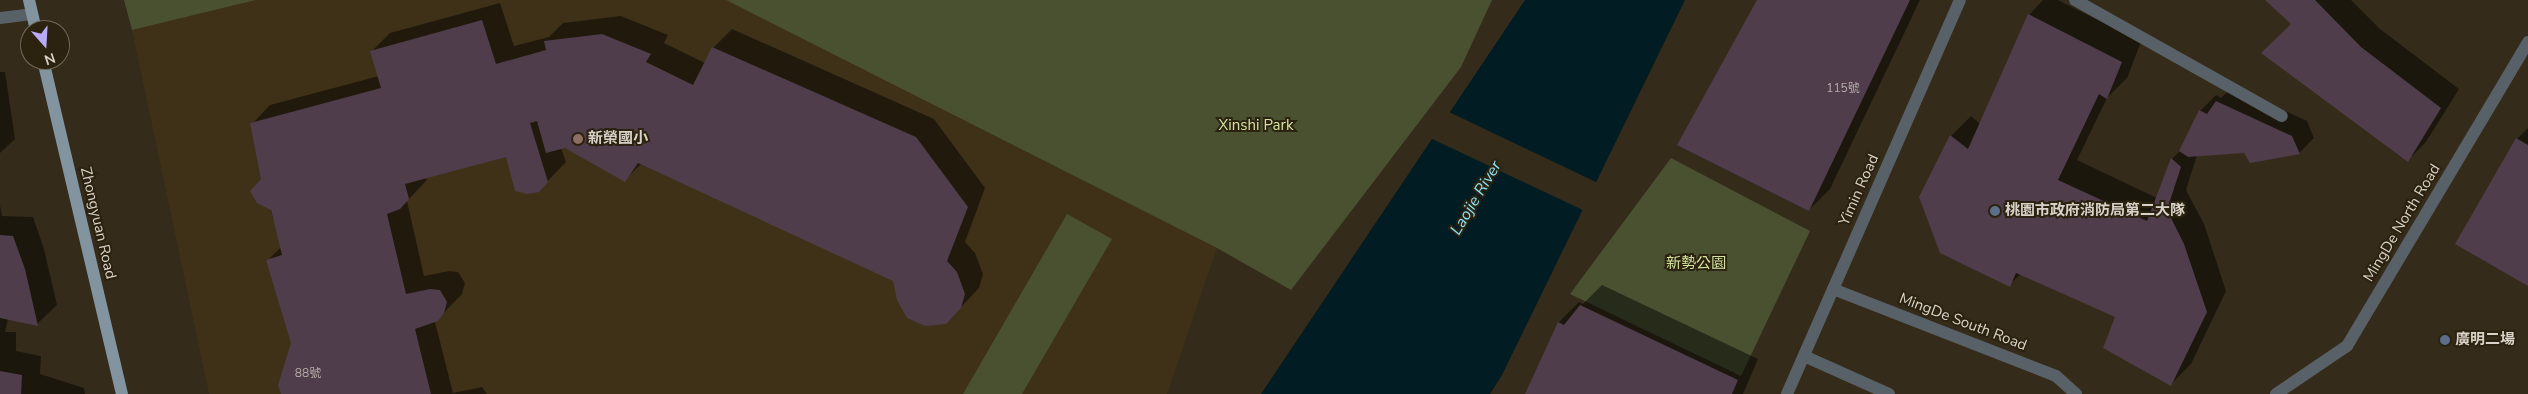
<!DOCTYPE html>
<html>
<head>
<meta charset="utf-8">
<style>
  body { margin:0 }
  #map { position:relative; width:2528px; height:394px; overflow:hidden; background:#352b1a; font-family:"Nunito Sans","Noto Sans TC",sans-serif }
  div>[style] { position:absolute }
  .built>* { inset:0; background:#3e3118 }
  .green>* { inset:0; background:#4a5131 }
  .water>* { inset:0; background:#011d23 }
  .pier>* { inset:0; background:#352b1a }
  .shadow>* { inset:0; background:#0007 }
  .building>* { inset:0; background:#4f3d4b }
  .minor>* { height:12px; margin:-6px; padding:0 6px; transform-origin:6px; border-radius:6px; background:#586167 }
  .major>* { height:12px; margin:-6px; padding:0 6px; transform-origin:6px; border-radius:6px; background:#8394a1 }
  .dots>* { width:14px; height:14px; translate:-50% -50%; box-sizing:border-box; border:2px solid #2b2210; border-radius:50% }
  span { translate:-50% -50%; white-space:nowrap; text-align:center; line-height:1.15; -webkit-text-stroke:4px #2b2210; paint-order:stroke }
  .number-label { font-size:12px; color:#b6ada9 }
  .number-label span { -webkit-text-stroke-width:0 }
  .park-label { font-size:15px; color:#d3e39f }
  .poi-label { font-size:15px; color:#d9d2c8; font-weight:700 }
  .left { translate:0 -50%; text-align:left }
  .street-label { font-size:15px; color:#d9d2c8 }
  .water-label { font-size:16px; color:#89e2f6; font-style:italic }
  .north { position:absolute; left:20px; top:20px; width:50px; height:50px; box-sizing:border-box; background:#2b2210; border:1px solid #71685a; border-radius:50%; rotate:161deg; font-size:14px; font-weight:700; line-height:20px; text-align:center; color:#d9d2c8 }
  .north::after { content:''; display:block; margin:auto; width:18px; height:22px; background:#b9abf7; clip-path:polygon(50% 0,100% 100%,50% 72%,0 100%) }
</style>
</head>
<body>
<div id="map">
  <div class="built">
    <i style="clip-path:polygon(256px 0,726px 0,1217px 248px,1167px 394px,209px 394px,132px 30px)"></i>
  </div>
  <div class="green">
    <i style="clip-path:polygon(124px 0,256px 0,132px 30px)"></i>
    <i style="clip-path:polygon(726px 0,1492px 0,1461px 67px,1291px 290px,1217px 248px)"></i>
    <i style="clip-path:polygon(1671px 158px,1810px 231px,1741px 376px,1570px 294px)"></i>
    <i style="clip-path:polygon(1067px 214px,1112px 239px,1022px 394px,963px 394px)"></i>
  </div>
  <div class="water">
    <i style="clip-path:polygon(1525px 0,1685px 0,1502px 375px,1490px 394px,1261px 394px)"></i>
  </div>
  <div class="pier">
    <i style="clip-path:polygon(1447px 111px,1598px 183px,1585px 211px,1430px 138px)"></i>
  </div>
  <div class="shadow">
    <i style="clip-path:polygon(1759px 0,1920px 0,1830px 189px,1809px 210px)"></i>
    <i style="clip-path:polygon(2043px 0,2058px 0,2141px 42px,2127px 78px,2107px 98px,2077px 160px,2157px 198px,2172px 159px,2180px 151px,2200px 111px,2216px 95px,2221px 98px,2233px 87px,2307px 121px,2314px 138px,2299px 153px,2245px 152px,2197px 155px,2186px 190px,2204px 224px,2226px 291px,2191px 364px,2171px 384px,2117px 316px,2021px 274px,2009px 285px,1951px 136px,1971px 116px,1980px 124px,2029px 15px)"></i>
    <i style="clip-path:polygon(2266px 0,2351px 0,2380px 29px,2459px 89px,2426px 142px,2407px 161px,2293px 24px)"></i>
    <i style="clip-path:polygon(500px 3px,514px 46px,549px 37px,563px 23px,621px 16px,668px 35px,664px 43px,705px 63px,713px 48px,732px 29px,934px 119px,985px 188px,965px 242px,975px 253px,983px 274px,979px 288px,946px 323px,894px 280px,641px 164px,625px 180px,565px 147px,561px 148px,566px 162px,538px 191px,507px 156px,426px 178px,427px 180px,407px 201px,424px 276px,449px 271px,458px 272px,465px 283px,462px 294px,435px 322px,453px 393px,482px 387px,487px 394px,282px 394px,292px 343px,268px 260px,281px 247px,262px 179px,252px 124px,270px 105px,379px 76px,371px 52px,390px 33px)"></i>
    <i style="clip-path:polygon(0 72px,5px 72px,15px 139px,0 153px)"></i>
    <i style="clip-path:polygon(2528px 128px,2528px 285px,2517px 139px)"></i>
    <i style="clip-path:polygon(0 205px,2px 216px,33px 217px,44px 249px,57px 305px,37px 324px,8px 319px,5px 332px,16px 332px,16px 351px,41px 356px,40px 374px,84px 388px,85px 394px,0 394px)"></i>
    <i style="clip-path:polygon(1602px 285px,1758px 359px,1743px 394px,1526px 394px,1559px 322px,1579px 302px,1583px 304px)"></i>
  </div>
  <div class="building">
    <i style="clip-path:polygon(1757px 0,1910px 0,1809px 211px,1677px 145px)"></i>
    <i style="clip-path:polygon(2265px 0,2315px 0,2361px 47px,2441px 108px,2408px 162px,2261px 53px,2291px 24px)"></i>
    <i style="clip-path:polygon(2028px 14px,2122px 62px,2107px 99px,2099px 94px,2058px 180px,2147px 221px,2171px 158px,2181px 167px,2167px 210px,2184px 244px,2207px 312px,2171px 386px,2103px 348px,2115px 317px,2016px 273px,2010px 287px,1940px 253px,1919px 197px,1950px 135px,1968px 149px)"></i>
    <i style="clip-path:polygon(482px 20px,496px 64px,546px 50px,544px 41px,602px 34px,651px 54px,646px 62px,693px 85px,712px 47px,916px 137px,968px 207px,947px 261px,957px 272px,965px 294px,961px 308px,946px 324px,925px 326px,907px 318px,897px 300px,893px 281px,638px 163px,625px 182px,565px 148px,546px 153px,537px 121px,530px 123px,548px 182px,539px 192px,527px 194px,515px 191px,506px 157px,405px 184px,409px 199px,400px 209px,387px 214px,406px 294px,430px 289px,440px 290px,447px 302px,444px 313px,438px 321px,415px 329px,431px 394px,281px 394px,278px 385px,291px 343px,266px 260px,282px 255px,271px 210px,257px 203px,250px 191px,261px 179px,250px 123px,381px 88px,370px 51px)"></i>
    <i style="clip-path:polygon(2216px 101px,2292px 136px,2300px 154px,2250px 163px,2244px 153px,2188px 157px,2179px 151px,2199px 110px,2207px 114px)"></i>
    <i style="clip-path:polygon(2516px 138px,2528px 145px,2528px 286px,2455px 244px)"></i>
    <i style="clip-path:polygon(0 235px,13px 236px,25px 269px,38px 326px,0 318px)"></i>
    <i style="clip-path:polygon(1580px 305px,1738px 380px,1732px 394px,1525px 394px,1558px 322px,1564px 325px)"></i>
    <i style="clip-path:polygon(0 371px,22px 375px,21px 394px,0 394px)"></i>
  </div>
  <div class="minor">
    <i style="left:2075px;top:0;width:237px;rotate:29.3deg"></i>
    <i style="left:0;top:18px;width:32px;rotate:-7deg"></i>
    <i style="left:1833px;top:289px;width:239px;rotate:21.3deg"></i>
    <i style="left:2056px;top:376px;width:27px;rotate:42deg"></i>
    <i style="left:1804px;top:356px;width:93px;rotate:24.1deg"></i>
    <i style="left:1787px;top:394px;width:430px;rotate:-66.3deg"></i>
    <i style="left:2276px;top:394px;width:86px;rotate:-34.1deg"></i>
    <i style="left:2347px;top:346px;width:354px;rotate:-59.2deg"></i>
  </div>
  <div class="major">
    <i style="left:29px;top:0;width:31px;rotate:77deg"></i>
    <i style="left:43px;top:60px;width:343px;rotate:76.7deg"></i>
  </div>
  <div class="dots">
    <i style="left:578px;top:139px;background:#8d6e63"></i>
    <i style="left:1995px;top:211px;background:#5c6f8a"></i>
    <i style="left:2445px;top:340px;background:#5c6f8a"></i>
  </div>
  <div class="number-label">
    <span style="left:1843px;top:89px">115號</span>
    <span style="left:308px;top:374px">88號</span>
  </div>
  <div class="park-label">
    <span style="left:1256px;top:126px">Xinshi Park</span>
    <span style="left:1696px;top:264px">新勢公園</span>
  </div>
  <div class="poi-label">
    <span class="left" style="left:588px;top:139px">新榮國小</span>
    <span class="left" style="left:2005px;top:211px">桃園市政府消防局第二大隊</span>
    <span class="left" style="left:2455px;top:340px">廣明二場</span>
  </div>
  <div class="street-label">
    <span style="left:1859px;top:190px;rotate:-66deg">Yimin Road</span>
    <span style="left:98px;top:223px;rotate:77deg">Zhongyuan Road</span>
    <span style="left:2402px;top:223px;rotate:-59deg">MingDe North Road</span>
    <span style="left:1963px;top:322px;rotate:21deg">MingDe South Road</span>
  </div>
  <div class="water-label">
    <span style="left:1476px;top:198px;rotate:-59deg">Laojie River</span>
  </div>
  <div class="north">N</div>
</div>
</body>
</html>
